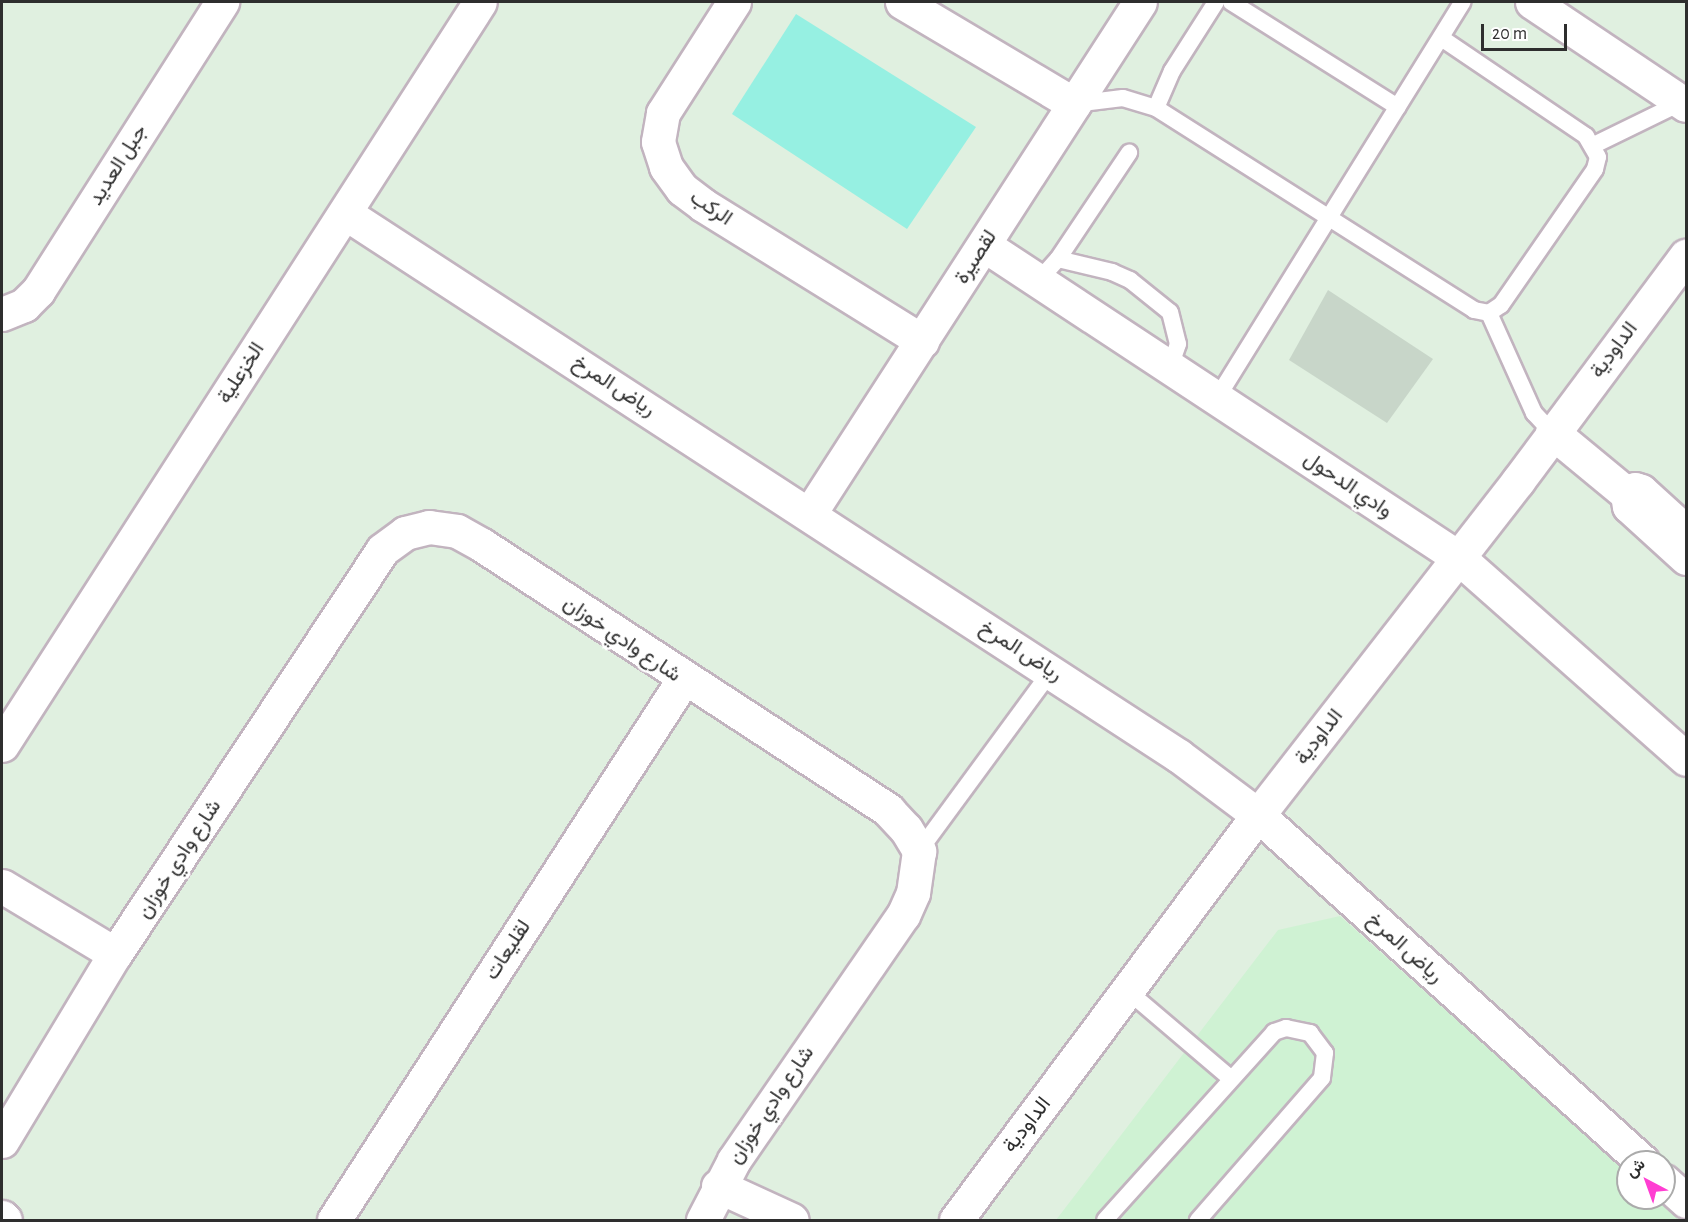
<!DOCTYPE html>
<html>
<head>
<meta charset="utf-8">
<style>
  body { margin:0 }
  #map { position:relative; width:1688px; height:1222px; overflow:hidden; background:#e0f0e0; font-family:"Alegreya Sans",Vazirmatn,sans-serif }
  div>[style] { position:absolute }
  .education>* { inset:0; background:#cff2d3 }
  .pitch>* { inset:0; background:#96f0e2 }
  .building>* { inset:0; background:#c8d6c9 }
  .roads { filter:drop-shadow(2px 0 #c2b4bf) drop-shadow(-2px 0 #c2b4bf) drop-shadow(0 2px #c2b4bf) drop-shadow(0 -2px #c2b4bf) }
  .service>* { height:16px; margin:-8px; padding:0 8px; transform-origin:8px; border-radius:8px; background:#fff }
  .minor>* { height:33px; margin:-16.5px; padding:0 16.5px; transform-origin:16.5px; border-radius:16.5px; background:#fff }
  span { translate:-50% -50%; white-space:nowrap; text-align:center; line-height:1.15; -webkit-text-stroke:5px #fff; paint-order:stroke }
  .street-label { font-size:21px; color:#2e2e2e }
  .frame { position:absolute; inset:0; border:3px solid #2e2e2e; pointer-events:none }
  .north { position:absolute; left:1616px; top:1150px; width:60px; height:60px; box-sizing:border-box; background:#fff; border:2px solid #ababab; border-radius:50%; rotate:319deg; font-size:16px; font-weight:700; line-height:24px; text-align:center; color:#2e2e2e }
  .north::after { content:''; display:block; margin:auto; width:21px; height:27px; background:#ff3ed2; clip-path:polygon(50% 0,100% 100%,50% 72%,0 100%) }
  .scale { position:absolute; left:1481px; top:24px; width:86px; height:27px; box-sizing:border-box; border:3px solid #2e2e2e; border-top:0; padding-left:8px; font-size:18px; line-height:21px; white-space:nowrap; color:#2e2e2e; -webkit-text-stroke:4px #fff; paint-order:stroke }
</style>
</head>
<body>
<div id="map">
  <div class="education">
    <i style="clip-path:polygon(1340px 916px,1628px 1173px,1628px 1198px,1657px 1198px,1682px 1220px,1056px 1220px,1278px 930px)"></i>
  </div>
  <div class="pitch">
    <i style="clip-path:polygon(796px 14px,976px 127px,907px 229px,732px 114px)"></i>
  </div>
  <div class="building">
    <i style="clip-path:polygon(1328px 290px,1433px 359px,1387px 423px,1289px 360px)"></i>
  </div>
  <div class="roads">
    <div class="service">
      <i style="left:1216px;top:2px;width:82px;rotate:122.5deg"></i>
      <i style="left:1172px;top:71px;width:40px;rotate:113.4deg"></i>
      <i style="left:1156px;top:108px;width:377px;rotate:32.4deg"></i>
      <i style="left:1474px;top:310px;width:15px;rotate:11deg"></i>
      <i style="left:1489px;top:313px;width:14px;rotate:-34deg"></i>
      <i style="left:1501px;top:305px;width:165px;rotate:-55.3deg"></i>
      <i style="left:1595px;top:169px;width:12px;rotate:-76deg"></i>
      <i style="left:1598px;top:157px;width:24px;rotate:-120deg"></i>
      <i style="left:1586px;top:136px;width:175px;rotate:-145.9deg"></i>
      <i style="left:1231px;top:2px;width:197px;rotate:32.2deg"></i>
      <i style="left:1074px;top:104px;width:49px;rotate:-7deg"></i>
      <i style="left:1123px;top:98px;width:34px;rotate:17deg"></i>
      <i style="left:1594px;top:145px;width:98px;rotate:-26deg"></i>
      <i style="left:1058px;top:259px;width:128px;rotate:-56.2deg"></i>
      <i style="left:1039px;top:280px;width:28px;rotate:-48deg"></i>
      <i style="left:1058px;top:259px;width:56px;rotate:13.5deg"></i>
      <i style="left:1112px;top:272px;width:20px;rotate:24deg"></i>
      <i style="left:1130px;top:280px;width:51px;rotate:38.7deg"></i>
      <i style="left:1170px;top:312px;width:33px;rotate:76deg"></i>
      <i style="left:1178px;top:344px;width:24px;rotate:109deg"></i>
      <i style="left:1489px;top:313px;width:110px;rotate:65.8deg"></i>
      <i style="left:1534px;top:413px;width:26px;rotate:47deg"></i>
      <i style="left:1217px;top:398px;width:466px;rotate:-58.2deg"></i>
      <i style="left:919px;top:851px;width:223px;rotate:-53.7deg"></i>
      <i style="left:1129px;top:992px;width:133px;rotate:40.4deg"></i>
      <i style="left:1105px;top:1220px;width:253px;rotate:-48deg"></i>
      <i style="left:1274px;top:1032px;width:13px;rotate:-18deg"></i>
      <i style="left:1286px;top:1028px;width:25px;rotate:12deg"></i>
      <i style="left:1310px;top:1033px;width:25px;rotate:53deg"></i>
      <i style="left:1325px;top:1053px;width:25px;rotate:97deg"></i>
      <i style="left:1322px;top:1078px;width:189px;rotate:131.1deg"></i>
    </div>
    <div class="minor">
      <i style="left:734px;top:2px;width:132px;rotate:122.6deg"></i>
      <i style="left:663px;top:113px;width:29px;rotate:100deg"></i>
      <i style="left:658px;top:142px;width:26px;rotate:72deg"></i>
      <i style="left:666px;top:167px;width:27px;rotate:54deg"></i>
      <i style="left:682px;top:189px;width:26px;rotate:37deg"></i>
      <i style="left:703px;top:205px;width:258px;rotate:31.8deg"></i>
      <i style="left:902px;top:2px;width:200px;rotate:30.7deg"></i>
      <i style="left:1532px;top:2px;width:185px;rotate:33.8deg"></i>
      <i style="left:345px;top:213px;width:995px;rotate:33.07deg"></i>
      <i style="left:1179px;top:756px;width:99px;rotate:36.8deg"></i>
      <i style="left:1258px;top:815px;width:518px;rotate:42.03deg"></i>
      <i style="left:984px;top:245px;width:569px;rotate:33.38deg"></i>
      <i style="left:1459px;top:558px;width:303px;rotate:41.5deg"></i>
      <i style="left:2px;top:314px;width:24px;rotate:-22deg"></i>
      <i style="left:24px;top:305px;width:20px;rotate:-45deg"></i>
      <i style="left:38px;top:291px;width:343px;rotate:-57.5deg"></i>
      <i style="left:1552px;top:432px;width:97px;rotate:39.6deg"></i>
      <i style="left:810px;top:513px;width:608px;rotate:-57.15deg"></i>
      <i style="left:1686px;top:532px;width:61px;rotate:-137.7deg"></i>
      <i style="left:1641px;top:491px;width:6px;rotate:-162deg"></i>
      <i style="left:1635px;top:489px;width:9px;rotate:148deg"></i>
      <i style="left:1627px;top:494px;width:12px;rotate:81deg"></i>
      <i style="left:1629px;top:506px;width:77px;rotate:42.4deg"></i>
      <i style="left:2px;top:745px;width:883px;rotate:-57.25deg"></i>
      <i style="left:2px;top:886px;width:132px;rotate:31deg"></i>
      <i style="left:2px;top:1141px;width:218px;rotate:-58.9deg"></i>
      <i style="left:115px;top:954px;width:484px;rotate:-56.5deg"></i>
      <i style="left:382px;top:550px;width:29px;rotate:-36deg"></i>
      <i style="left:405px;top:533px;width:25px;rotate:-14deg"></i>
      <i style="left:429px;top:527px;width:28px;rotate:8deg"></i>
      <i style="left:457px;top:531px;width:29px;rotate:29deg"></i>
      <i style="left:482px;top:545px;width:485px;rotate:33.1deg"></i>
      <i style="left:888px;top:810px;width:26px;rotate:47deg"></i>
      <i style="left:906px;top:829px;width:26px;rotate:59deg"></i>
      <i style="left:919px;top:851px;width:42px;rotate:98.1deg"></i>
      <i style="left:913px;top:893px;width:24px;rotate:114deg"></i>
      <i style="left:903px;top:915px;width:298px;rotate:124.6deg"></i>
      <i style="left:734px;top:1160px;width:68px;rotate:117.3deg"></i>
      <i style="left:1664px;top:1181px;width:30px;rotate:42deg"></i>
      <i style="left:718px;top:1186px;width:81px;rotate:24.7deg"></i>
      <i style="left:2px;top:1217px;width:4px;rotate:45deg"></i>
      <i style="left:334px;top:1220px;width:643px;rotate:-57.13deg"></i>
      <i style="left:956px;top:1220px;width:505px;rotate:-53.29deg"></i>
      <i style="left:1258px;top:815px;width:423px;rotate:-52.1deg"></i>
      <i style="left:1518px;top:481px;width:281px;rotate:-53.3deg"></i>
    </div>
  </div>
  <div class="street-label">
    <span style="left:118px;top:165px;rotate:-58deg">جبل العديد</span>
    <span style="left:711px;top:208px;rotate:34deg">الركب</span>
    <span style="left:976px;top:257px;rotate:-57deg">لقصيرة</span>
    <span style="left:1614px;top:350px;rotate:-53deg">الداودية</span>
    <span style="left:241px;top:373px;rotate:-57deg">الخزعلية</span>
    <span style="left:614px;top:386px;rotate:33deg">رياض المرخ</span>
    <span style="left:1348px;top:485px;rotate:34deg">وادي الدحول</span>
    <span style="left:622px;top:639px;rotate:34deg">شارع وادي خوزان</span>
    <span style="left:1021px;top:651px;rotate:33deg">رياض المرخ</span>
    <span style="left:1319px;top:737px;rotate:-52deg">الداودية</span>
    <span style="left:179px;top:859px;rotate:-57deg">شارع وادي خوزان</span>
    <span style="left:1405px;top:948px;rotate:42deg">رياض المرخ</span>
    <span style="left:508px;top:950px;rotate:-57deg">لقليعات</span>
    <span style="left:771px;top:1105px;rotate:-56deg">شارع وادي خوزان</span>
    <span style="left:1027px;top:1125px;rotate:-52deg">الداودية</span>
  </div>
  <div class="frame"></div>
  <div class="north">ش</div>
  <div class="scale">20 m</div>
</div>
</body>
</html>
